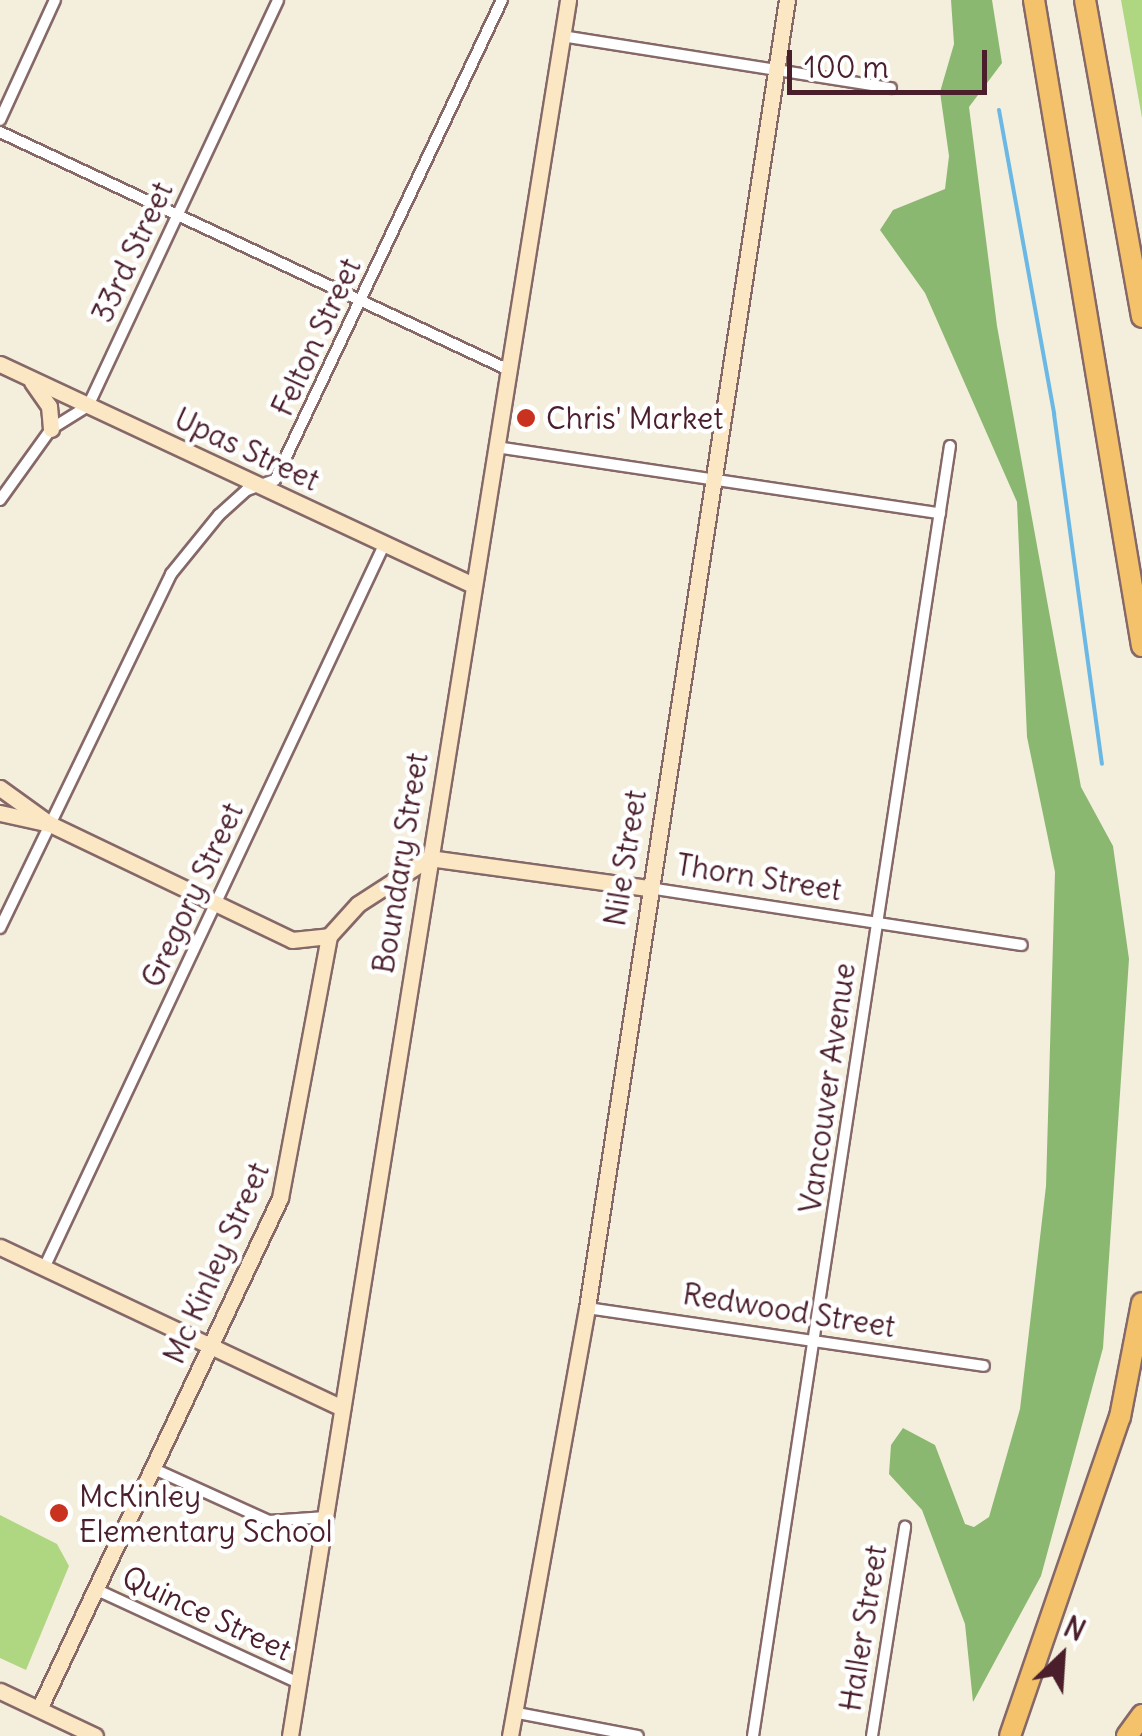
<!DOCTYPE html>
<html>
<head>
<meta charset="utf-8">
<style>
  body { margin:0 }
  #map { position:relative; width:1142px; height:1736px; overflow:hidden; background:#f4efdd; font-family:Delius,sans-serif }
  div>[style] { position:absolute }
  .green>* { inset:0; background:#afd782 }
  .forest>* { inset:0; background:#8bb870 }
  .stream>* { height:4px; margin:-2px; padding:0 2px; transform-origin:2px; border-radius:2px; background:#6cb8e5 }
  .roads { filter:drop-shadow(2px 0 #866869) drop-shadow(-2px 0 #866869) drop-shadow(0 2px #866869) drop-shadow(0 -2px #866869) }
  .street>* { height:10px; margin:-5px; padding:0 5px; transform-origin:5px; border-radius:5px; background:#fff }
  .secondary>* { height:15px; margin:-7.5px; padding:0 7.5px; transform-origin:7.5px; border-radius:7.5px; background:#fbe7c3 }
  .highway>* { height:20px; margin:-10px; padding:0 10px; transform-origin:10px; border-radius:10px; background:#f4c26a }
  .dots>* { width:28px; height:28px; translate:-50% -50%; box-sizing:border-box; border:5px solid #fff; border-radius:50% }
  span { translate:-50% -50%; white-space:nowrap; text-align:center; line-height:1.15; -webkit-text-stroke:9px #fff; paint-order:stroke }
  .street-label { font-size:30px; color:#4a1f2b }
  .poi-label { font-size:30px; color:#4a1f2b }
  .left { translate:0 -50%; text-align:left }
  .north { position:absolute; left:1012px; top:1606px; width:100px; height:100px; -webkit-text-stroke:8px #fff; paint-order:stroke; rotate:25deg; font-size:28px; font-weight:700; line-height:40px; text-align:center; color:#4a1f2b }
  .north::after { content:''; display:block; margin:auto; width:35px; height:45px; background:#4a1f2b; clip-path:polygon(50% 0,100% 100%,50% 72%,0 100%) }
  .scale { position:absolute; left:787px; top:50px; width:200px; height:45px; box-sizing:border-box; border:5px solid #4a1f2b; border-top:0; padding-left:12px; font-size:30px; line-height:35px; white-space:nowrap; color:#4a1f2b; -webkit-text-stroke:8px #fff; paint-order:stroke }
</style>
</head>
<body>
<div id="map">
  <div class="green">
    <i style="clip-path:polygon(1121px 0,1142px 0,1142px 118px)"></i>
    <i style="clip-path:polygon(0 1515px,57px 1544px,69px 1566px,26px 1670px,0 1658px)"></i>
  </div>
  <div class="forest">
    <i style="clip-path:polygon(951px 0,992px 0,1002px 63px,969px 107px,997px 326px,1081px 787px,1113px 846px,1129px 959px,1103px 1348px,1041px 1576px,973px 1702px,965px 1624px,922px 1510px,889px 1474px,891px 1445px,903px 1428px,935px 1445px,965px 1524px,974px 1527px,989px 1517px,1020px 1409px,1046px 1186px,1055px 872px,1027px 737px,1017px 502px,925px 293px,880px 230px,893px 210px,945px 189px,949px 156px,940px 92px,954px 44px)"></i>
  </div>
  <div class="stream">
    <i style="left:999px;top:110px;width:309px;rotate:79.7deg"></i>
    <i style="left:1054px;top:414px;width:353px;rotate:82.2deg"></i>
  </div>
  <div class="roads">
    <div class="street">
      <i style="left:562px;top:36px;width:333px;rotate:9deg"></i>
      <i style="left:0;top:120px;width:132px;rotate:-65.4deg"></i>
      <i style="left:0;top:132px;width:562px;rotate:25.06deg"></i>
      <i style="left:496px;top:447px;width:449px;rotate:8.5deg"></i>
      <i style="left:0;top:500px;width:87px;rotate:-54.3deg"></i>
      <i style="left:51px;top:429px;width:44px;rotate:-31.9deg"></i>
      <i style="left:88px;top:406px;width:448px;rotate:-64.9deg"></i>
      <i style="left:649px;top:888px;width:377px;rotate:8.7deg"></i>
      <i style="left:0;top:928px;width:393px;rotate:-64.2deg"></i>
      <i style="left:171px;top:574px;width:76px;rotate:-50.9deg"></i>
      <i style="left:219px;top:515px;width:38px;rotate:-42deg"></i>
      <i style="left:247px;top:490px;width:30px;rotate:-20deg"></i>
      <i style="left:275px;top:480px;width:531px;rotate:-64.69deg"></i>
      <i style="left:44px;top:1268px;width:801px;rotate:-64.81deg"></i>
      <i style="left:587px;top:1308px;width:401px;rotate:8.3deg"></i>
      <i style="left:152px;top:1468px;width:128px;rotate:24.4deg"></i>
      <i style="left:269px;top:1521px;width:57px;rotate:-4deg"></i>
      <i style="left:95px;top:1589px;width:224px;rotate:24.8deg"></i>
      <i style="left:518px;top:1713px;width:122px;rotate:10.9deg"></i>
      <i style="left:753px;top:1736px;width:1305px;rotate:-81.32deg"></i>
      <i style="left:872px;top:1736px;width:212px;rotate:-81deg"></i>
    </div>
    <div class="secondary">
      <i style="left:0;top:364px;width:520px;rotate:25.04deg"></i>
      <i style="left:32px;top:382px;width:29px;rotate:55deg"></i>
      <i style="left:49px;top:406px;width:23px;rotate:85deg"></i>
      <i style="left:0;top:788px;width:62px;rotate:35.8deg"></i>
      <i style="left:0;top:813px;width:51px;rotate:12.4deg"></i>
      <i style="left:50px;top:824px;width:268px;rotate:25.6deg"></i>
      <i style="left:292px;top:940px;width:37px;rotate:-6deg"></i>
      <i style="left:0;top:1247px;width:378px;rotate:25.2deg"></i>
      <i style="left:0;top:1691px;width:105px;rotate:25.3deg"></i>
      <i style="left:39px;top:1709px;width:565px;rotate:-64.75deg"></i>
      <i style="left:280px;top:1198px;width:267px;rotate:-79.4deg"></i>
      <i style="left:329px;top:936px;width:43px;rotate:-47.8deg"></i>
      <i style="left:358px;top:904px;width:85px;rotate:-32.9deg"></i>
      <i style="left:429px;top:858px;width:221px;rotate:7.8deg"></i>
      <i style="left:290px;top:1736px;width:1758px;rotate:-80.9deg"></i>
      <i style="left:510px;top:1736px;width:435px;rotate:-79.8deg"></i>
      <i style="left:587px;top:1308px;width:1323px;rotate:-81.31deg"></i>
    </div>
    <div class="highway">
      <i style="left:1034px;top:0;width:655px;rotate:80.51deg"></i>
      <i style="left:1085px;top:0;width:322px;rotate:79.8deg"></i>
      <i style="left:1010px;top:1736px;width:337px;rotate:-71deg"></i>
      <i style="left:1120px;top:1417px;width:116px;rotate:-79.1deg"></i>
      <i style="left:1127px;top:1736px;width:26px;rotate:-54deg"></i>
    </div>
  </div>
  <div class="dots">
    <i style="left:526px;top:418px;background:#c8321e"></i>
    <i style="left:59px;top:1513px;background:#c8321e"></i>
  </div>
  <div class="street-label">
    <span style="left:132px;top:252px;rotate:-65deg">33rd Street</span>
    <span style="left:316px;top:337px;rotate:-65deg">Felton Street</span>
    <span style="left:247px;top:449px;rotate:25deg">Upas Street</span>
    <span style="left:625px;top:858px;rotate:-81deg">Nile Street</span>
    <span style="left:400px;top:863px;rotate:-81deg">Boundary Street</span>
    <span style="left:759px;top:877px;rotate:9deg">Thorn Street</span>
    <span style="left:192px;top:895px;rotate:-65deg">Gregory Street</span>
    <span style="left:827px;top:1088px;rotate:-82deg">Vancouver Avenue</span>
    <span style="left:216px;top:1263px;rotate:-66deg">Mc Kinley Street</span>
    <span style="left:789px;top:1310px;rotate:9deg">Redwood Street</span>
    <span style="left:207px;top:1613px;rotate:25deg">Quince Street</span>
    <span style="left:863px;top:1628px;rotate:-81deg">Haller Street</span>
  </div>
  <div class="poi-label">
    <span class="left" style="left:546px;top:418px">Chris' Market</span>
    <span class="left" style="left:79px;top:1513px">McKinley<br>Elementary School</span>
  </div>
  <div class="north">N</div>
  <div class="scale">100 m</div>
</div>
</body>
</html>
